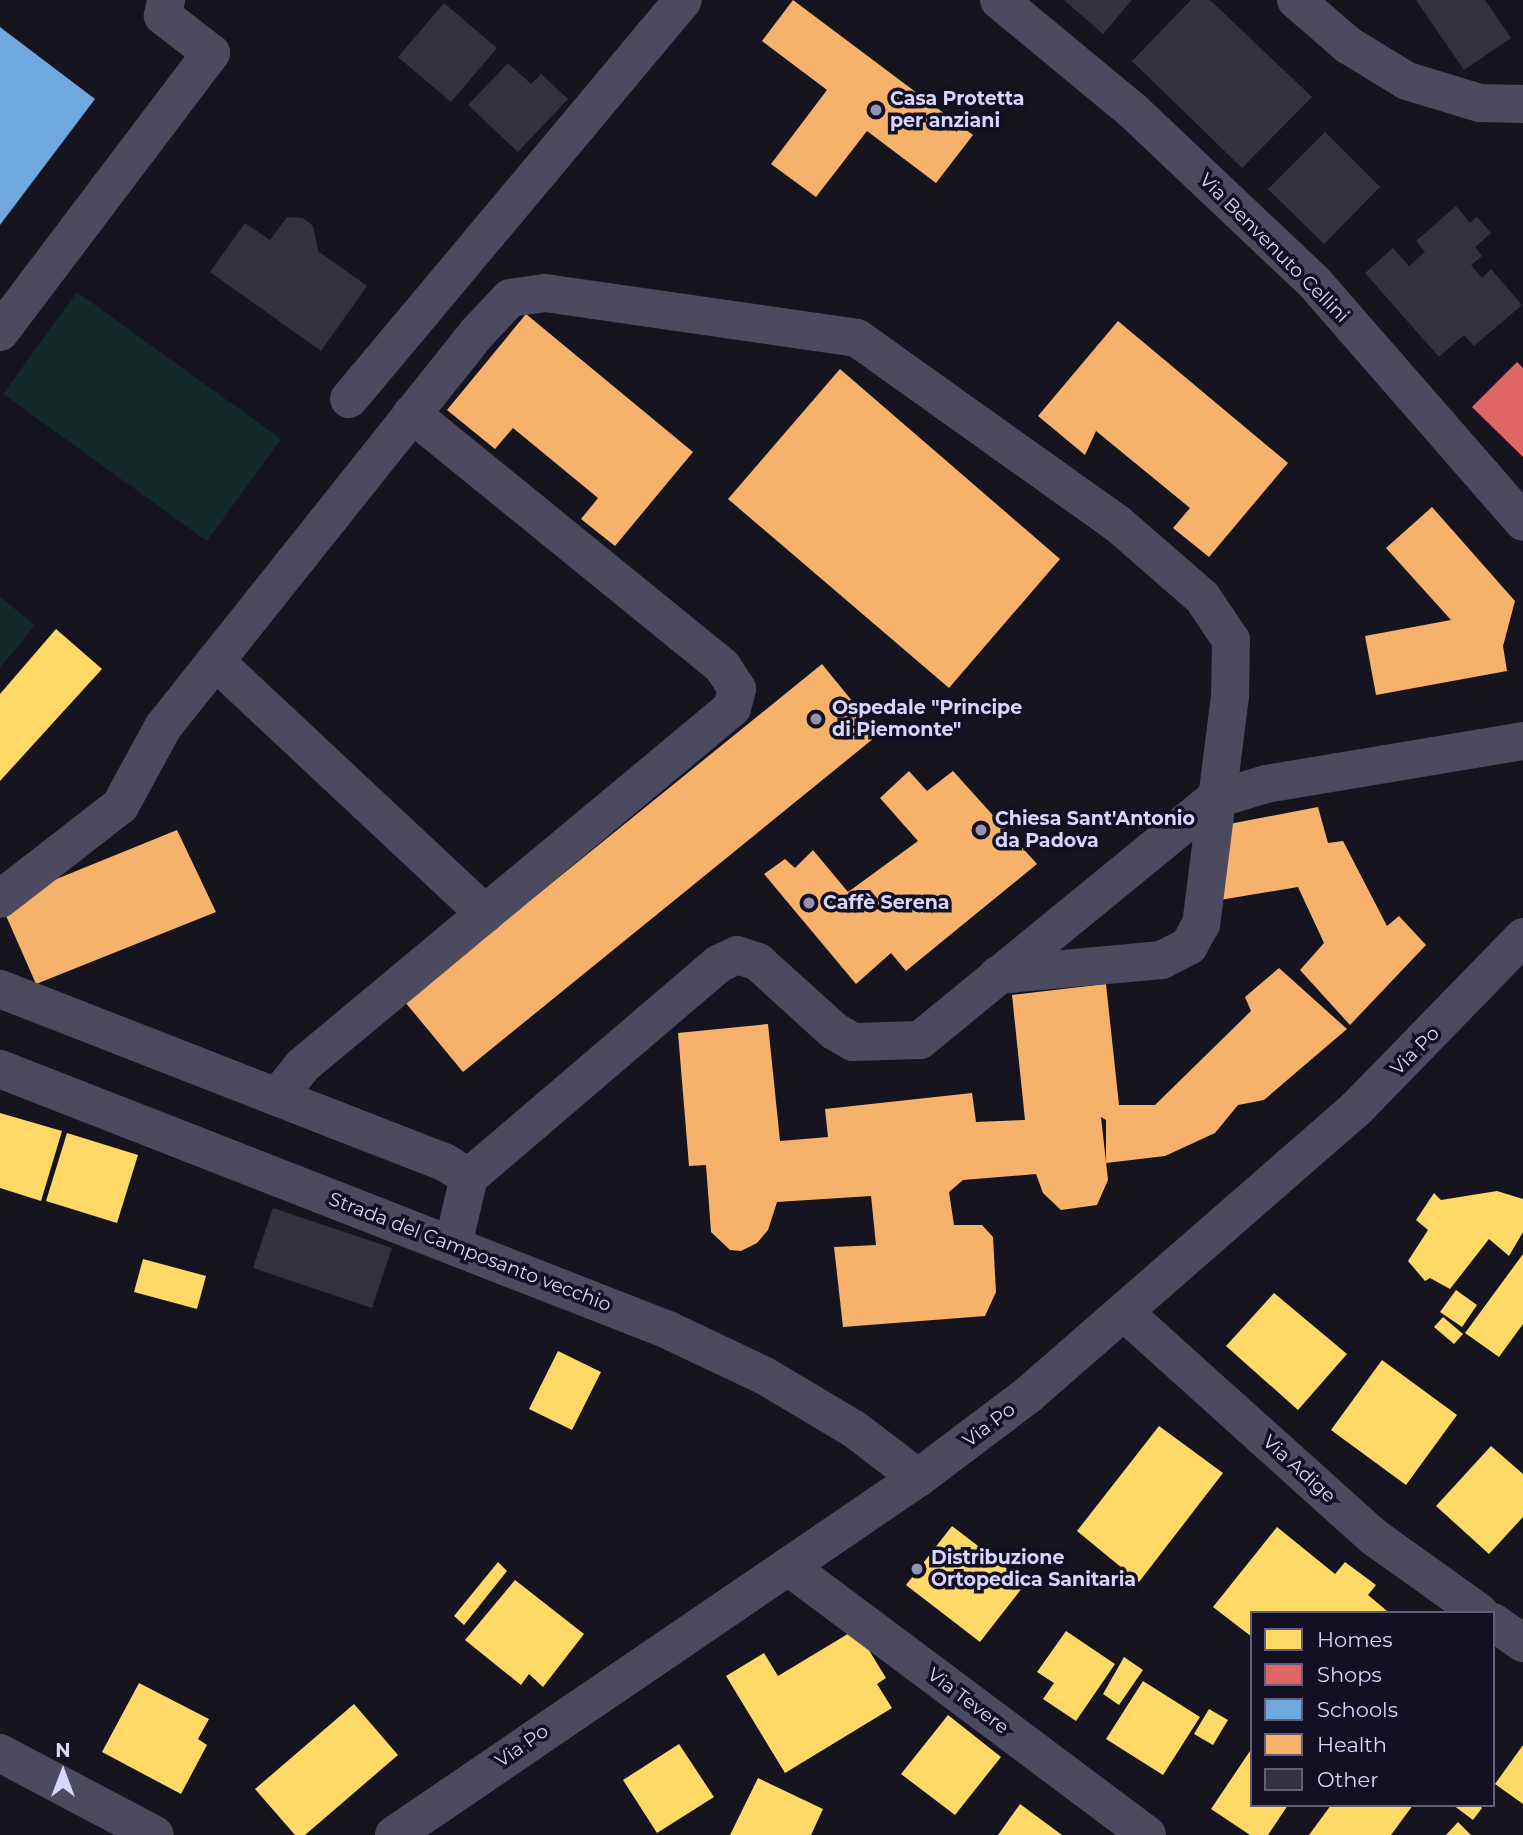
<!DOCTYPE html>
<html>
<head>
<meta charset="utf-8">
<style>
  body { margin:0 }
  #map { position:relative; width:1523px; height:1835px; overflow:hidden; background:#16141f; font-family:Montserrat,sans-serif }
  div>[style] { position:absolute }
  .green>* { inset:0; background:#142a29 }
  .homes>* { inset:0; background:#ffd966 }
  .shops>* { inset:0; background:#e06666 }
  .schools>* { inset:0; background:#6fa8dc }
  .health>* { inset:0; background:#f6b26b }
  .building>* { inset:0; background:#343241 }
  .minor>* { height:38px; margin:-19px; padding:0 19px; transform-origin:19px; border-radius:19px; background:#4b4a5f }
  .dots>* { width:19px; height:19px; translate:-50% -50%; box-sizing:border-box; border:4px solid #131023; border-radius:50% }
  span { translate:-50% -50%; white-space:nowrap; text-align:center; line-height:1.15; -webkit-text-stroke:7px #131023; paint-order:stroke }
  .poi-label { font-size:19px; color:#d8d6fc; font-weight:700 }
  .left { translate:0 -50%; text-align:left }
  .street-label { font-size:19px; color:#d8d6fc }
  .legend { position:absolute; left:1250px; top:1611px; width:245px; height:196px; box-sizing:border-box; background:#131023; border:2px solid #625f7a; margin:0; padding:9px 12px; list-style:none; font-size:21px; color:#d8d6fc }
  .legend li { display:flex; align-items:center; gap:14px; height:35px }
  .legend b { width:35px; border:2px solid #625f7a }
  .north { position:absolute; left:28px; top:1737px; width:70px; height:70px; -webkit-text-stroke:5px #131023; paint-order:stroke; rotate:0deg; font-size:19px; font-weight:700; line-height:28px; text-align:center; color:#d8d6fc }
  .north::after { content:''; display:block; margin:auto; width:24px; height:32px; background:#d8d6fc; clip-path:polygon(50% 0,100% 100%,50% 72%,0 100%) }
</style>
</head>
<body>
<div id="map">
  <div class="green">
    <i style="clip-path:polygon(77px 292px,281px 439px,207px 541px,3px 394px)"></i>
    <i style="clip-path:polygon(0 597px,35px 625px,0 668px)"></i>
  </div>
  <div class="homes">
    <i style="clip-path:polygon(56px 629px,102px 669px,0 781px,0 694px)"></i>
    <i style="clip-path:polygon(0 1113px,62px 1131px,41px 1201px,0 1188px)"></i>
    <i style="clip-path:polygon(67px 1133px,138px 1155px,117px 1223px,46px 1201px)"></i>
    <i style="clip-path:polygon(1497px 1191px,1523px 1199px,1523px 1232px,1509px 1256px,1489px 1239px,1450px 1289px,1430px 1278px,1425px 1281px,1408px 1261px,1428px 1230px,1416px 1220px,1434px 1193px,1441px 1200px)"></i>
    <i style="clip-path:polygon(1523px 1254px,1523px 1324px,1499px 1357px,1465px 1333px)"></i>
    <i style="clip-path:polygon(143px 1259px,206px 1276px,197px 1309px,134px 1292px)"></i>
    <i style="clip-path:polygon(1456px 1290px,1477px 1305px,1462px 1327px,1440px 1312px)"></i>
    <i style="clip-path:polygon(1274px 1293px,1347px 1354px,1298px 1410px,1226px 1346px)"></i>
    <i style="clip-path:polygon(1443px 1317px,1463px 1334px,1454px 1344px,1434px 1327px)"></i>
    <i style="clip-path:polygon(558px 1351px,601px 1372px,572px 1430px,529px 1409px)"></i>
    <i style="clip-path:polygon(1382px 1360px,1457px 1415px,1406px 1485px,1331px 1430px)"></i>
    <i style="clip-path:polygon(1159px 1426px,1223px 1473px,1139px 1582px,1077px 1531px)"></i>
    <i style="clip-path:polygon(1491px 1446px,1523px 1474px,1523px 1517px,1489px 1554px,1436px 1506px)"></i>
    <i style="clip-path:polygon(952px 1526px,1026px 1583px,980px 1642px,906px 1585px)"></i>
    <i style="clip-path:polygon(1277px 1527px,1335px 1574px,1345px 1562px,1376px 1585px,1368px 1595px,1387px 1611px,1252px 1613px,1252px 1637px,1213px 1607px)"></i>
    <i style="clip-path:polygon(498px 1562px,507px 1571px,464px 1625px,454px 1616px)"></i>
    <i style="clip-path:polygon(515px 1580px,584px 1634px,543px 1687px,529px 1674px,521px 1685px,465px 1640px)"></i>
    <i style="clip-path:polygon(856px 1629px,886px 1678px,877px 1684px,892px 1708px,785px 1773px,726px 1676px,764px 1653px,778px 1676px)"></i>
    <i style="clip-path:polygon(1066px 1631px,1115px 1664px,1076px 1721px,1043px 1699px,1054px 1683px,1037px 1672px)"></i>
    <i style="clip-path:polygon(1124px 1657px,1143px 1670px,1119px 1705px,1103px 1694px)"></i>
    <i style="clip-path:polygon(1143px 1681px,1200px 1717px,1163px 1775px,1106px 1739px)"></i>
    <i style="clip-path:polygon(139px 1683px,209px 1719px,198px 1739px,207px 1745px,181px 1794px,102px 1752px)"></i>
    <i style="clip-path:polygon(354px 1704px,398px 1755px,305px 1835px,295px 1835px,255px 1789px)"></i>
    <i style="clip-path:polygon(1209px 1709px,1228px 1720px,1213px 1745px,1194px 1734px)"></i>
    <i style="clip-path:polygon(948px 1715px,1001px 1757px,955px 1815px,901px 1774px)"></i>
    <i style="clip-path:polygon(679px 1744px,714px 1797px,657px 1833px,623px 1780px)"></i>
    <i style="clip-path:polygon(1523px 1745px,1523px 1804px,1495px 1784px)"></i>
    <i style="clip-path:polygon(1252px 1748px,1252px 1805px,1288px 1805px,1268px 1835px,1250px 1835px,1211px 1809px)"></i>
    <i style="clip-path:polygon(758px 1778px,823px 1809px,811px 1835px,730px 1835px)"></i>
    <i style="clip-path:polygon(1020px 1804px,1062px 1835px,998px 1835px)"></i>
    <i style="clip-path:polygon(1331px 1805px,1413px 1805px,1391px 1835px,1309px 1835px)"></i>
    <i style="clip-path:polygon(1453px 1805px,1479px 1805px,1482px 1808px,1473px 1820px)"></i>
    <i style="clip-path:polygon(1458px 1822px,1471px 1835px,1446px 1835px)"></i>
  </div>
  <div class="shops">
    <i style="clip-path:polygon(1517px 362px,1523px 368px,1523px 457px,1472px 407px)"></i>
  </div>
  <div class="schools">
    <i style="clip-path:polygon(0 27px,95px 99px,0 225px)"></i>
  </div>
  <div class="health">
    <i style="clip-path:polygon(793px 0,973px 135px,936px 183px,867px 131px,816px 197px,771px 164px,827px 90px,762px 41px)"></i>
    <i style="clip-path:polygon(526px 314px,693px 452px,615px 546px,581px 519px,598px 498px,513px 428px,495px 449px,447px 410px)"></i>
    <i style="clip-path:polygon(1118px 321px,1288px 463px,1209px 557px,1173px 528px,1190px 508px,1096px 431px,1085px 455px,1038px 416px)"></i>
    <i style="clip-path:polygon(840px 369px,1060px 559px,949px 688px,728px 499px)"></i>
    <i style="clip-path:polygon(1432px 507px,1515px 601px,1503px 646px,1507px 671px,1376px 695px,1365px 636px,1451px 620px,1386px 548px)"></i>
    <i style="clip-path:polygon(822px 664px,879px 734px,463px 1072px,405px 1002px)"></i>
    <i style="clip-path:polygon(909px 771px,927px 791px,953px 771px,1037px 864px,906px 971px,891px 953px,856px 984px,764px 874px,785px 859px,795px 868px,813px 850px,848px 892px,918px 841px,880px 798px)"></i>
    <i style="clip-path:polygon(1318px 807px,1328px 843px,1343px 841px,1387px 926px,1399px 916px,1426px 945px,1350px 1025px,1300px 970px,1324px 943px,1298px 887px,1214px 901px,1224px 825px)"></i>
    <i style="clip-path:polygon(177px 830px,216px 912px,36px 984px,0 902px)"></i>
    <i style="clip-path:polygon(1279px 968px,1347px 1029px,1264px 1100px,1238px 1105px,1215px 1133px,1165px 1156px,1106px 1163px,1106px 1120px,1101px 1117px,1108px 1180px,1097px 1205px,1061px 1210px,1043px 1193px,1036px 1174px,963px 1180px,949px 1192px,954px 1225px,982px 1225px,993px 1237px,996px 1292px,985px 1316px,843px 1327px,834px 1247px,876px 1245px,871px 1196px,777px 1202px,768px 1230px,757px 1243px,741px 1251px,730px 1250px,711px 1232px,706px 1165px,689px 1166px,678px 1033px,768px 1024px,780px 1141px,828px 1137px,825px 1109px,972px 1093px,976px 1122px,1025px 1120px,1012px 995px,1106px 984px,1119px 1105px,1155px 1105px,1251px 1011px,1245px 997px)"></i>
  </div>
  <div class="building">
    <i style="clip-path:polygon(1064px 0,1132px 0,1103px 34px)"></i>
    <i style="clip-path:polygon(1191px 0,1210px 0,1312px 97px,1242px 168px,1132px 61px)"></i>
    <i style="clip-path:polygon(1416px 0,1485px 0,1511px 38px,1464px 70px)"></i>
    <i style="clip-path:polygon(444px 3px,497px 48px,451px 102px,398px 57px)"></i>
    <i style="clip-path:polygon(508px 63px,531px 84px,541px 74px,568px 99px,518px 152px,468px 105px)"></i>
    <i style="clip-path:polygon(1325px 132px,1380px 187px,1324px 244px,1268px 189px)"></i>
    <i style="clip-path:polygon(1456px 206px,1470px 223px,1477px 217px,1491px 233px,1475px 247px,1482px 256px,1471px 265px,1482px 278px,1491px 269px,1522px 305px,1474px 346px,1464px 335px,1439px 357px,1365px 273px,1393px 248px,1409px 266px,1425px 252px,1416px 241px)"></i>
    <i style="clip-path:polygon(287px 217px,303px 218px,313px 226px,318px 251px,367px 286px,321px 351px,210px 272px,245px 223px,270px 240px)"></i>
    <i style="clip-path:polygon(273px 1208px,392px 1248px,372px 1308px,253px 1268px)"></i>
  </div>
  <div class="minor">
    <i style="left:999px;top:0;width:173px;rotate:39.6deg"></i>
    <i style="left:1132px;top:110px;width:250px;rotate:43.4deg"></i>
    <i style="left:1314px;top:282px;width:318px;rotate:48.9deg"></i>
    <i style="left:1296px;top:0;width:69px;rotate:40.9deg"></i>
    <i style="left:1348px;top:45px;width:69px;rotate:31.4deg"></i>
    <i style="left:1407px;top:81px;width:76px;rotate:16.8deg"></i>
    <i style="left:1480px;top:103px;width:43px;rotate:1.3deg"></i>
    <i style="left:0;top:332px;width:350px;rotate:-52.9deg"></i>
    <i style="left:211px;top:53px;width:61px;rotate:-142.4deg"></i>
    <i style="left:163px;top:16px;width:16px;rotate:-79deg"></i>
    <i style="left:349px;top:399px;width:520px;rotate:-50.07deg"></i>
    <i style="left:215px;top:661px;width:370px;rotate:43.1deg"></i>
    <i style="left:0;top:899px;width:152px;rotate:-37.8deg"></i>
    <i style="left:120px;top:806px;width:90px;rotate:-61.4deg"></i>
    <i style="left:163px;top:727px;width:504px;rotate:-51.45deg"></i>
    <i style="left:477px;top:333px;width:48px;rotate:-46.7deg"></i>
    <i style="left:510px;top:298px;width:35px;rotate:-8deg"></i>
    <i style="left:545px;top:293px;width:315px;rotate:8.2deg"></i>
    <i style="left:857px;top:338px;width:320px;rotate:35.5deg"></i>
    <i style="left:1118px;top:524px;width:111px;rotate:41deg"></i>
    <i style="left:1202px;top:597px;width:52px;rotate:56deg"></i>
    <i style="left:1231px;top:640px;width:56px;rotate:91deg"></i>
    <i style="left:1230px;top:696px;width:230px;rotate:97.2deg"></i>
    <i style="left:1201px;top:924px;width:25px;rotate:119deg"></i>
    <i style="left:1189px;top:946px;width:30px;rotate:153deg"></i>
    <i style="left:1162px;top:960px;width:165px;rotate:174.8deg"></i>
    <i style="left:0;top:989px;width:477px;rotate:21.3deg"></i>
    <i style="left:444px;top:1162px;width:29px;rotate:31deg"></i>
    <i style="left:0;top:1069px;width:717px;rotate:21.34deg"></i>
    <i style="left:668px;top:1330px;width:107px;rotate:25.4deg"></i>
    <i style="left:765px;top:1376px;width:104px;rotate:30.8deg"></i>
    <i style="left:854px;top:1429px;width:81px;rotate:37.4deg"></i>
    <i style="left:278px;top:1096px;width:38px;rotate:-51deg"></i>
    <i style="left:302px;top:1066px;width:560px;rotate:-39.78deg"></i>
    <i style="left:732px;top:708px;width:20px;rotate:-75deg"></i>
    <i style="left:737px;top:689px;width:27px;rotate:-123deg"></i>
    <i style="left:722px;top:666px;width:400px;rotate:-140.9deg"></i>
    <i style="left:453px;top:1245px;width:70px;rotate:-76.8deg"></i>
    <i style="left:469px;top:1177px;width:328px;rotate:-40.5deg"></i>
    <i style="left:718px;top:964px;width:21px;rotate:-25deg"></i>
    <i style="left:737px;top:955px;width:22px;rotate:18deg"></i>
    <i style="left:758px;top:962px;width:103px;rotate:42.2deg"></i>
    <i style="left:834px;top:1031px;width:22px;rotate:30deg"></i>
    <i style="left:853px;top:1042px;width:67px;rotate:-1.7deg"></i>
    <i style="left:920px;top:1040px;width:379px;rotate:-39.3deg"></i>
    <i style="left:1213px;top:800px;width:55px;rotate:-16.8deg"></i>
    <i style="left:1266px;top:784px;width:261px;rotate:-9.5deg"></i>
    <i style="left:1126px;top:1314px;width:334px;rotate:42deg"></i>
    <i style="left:1374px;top:1537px;width:130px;rotate:35.6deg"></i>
    <i style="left:789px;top:1567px;width:447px;rotate:36.8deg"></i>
    <i style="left:1493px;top:1622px;width:37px;rotate:35deg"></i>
    <i style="left:0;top:1753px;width:175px;rotate:27.9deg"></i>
    <i style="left:394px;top:1835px;width:634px;rotate:-34.27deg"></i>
    <i style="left:918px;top:1478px;width:138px;rotate:-37deg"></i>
    <i style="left:1028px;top:1395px;width:435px;rotate:-41.1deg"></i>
    <i style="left:1356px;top:1109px;width:240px;rotate:-45.8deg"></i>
  </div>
  <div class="dots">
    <i style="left:876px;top:110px;background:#9492af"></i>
    <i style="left:816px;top:719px;background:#9492af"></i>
    <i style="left:981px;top:830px;background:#9492af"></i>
    <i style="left:809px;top:903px;background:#9492af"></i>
    <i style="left:917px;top:1569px;background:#9492af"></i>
  </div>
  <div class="poi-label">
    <span class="left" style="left:890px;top:110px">Casa Protetta<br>per anziani</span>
    <span class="left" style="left:832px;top:719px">Ospedale "Principe<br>di Piemonte"</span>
    <span class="left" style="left:995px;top:830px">Chiesa Sant'Antonio<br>da Padova</span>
    <span class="left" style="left:823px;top:903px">Caffè Serena</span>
    <span class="left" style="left:931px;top:1569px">Distribuzione<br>Ortopedica Sanitaria</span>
  </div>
  <div class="street-label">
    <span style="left:1274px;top:248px;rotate:45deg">Via Benvenuto Cellini</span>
    <span style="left:1415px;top:1051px;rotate:-45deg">Via Po</span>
    <span style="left:470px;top:1252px;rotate:21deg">Strada del Camposanto vecchio</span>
    <span style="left:989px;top:1425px;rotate:-37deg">Via Po</span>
    <span style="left:1299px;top:1469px;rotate:42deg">Via Adige</span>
    <span style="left:968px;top:1701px;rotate:37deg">Via Tevere</span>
    <span style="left:522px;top:1746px;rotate:-35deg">Via Po</span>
  </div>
  <ul class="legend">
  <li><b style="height:19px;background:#ffd966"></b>Homes</li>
  <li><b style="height:19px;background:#e06666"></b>Shops</li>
  <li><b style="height:19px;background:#6fa8dc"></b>Schools</li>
  <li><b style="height:19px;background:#f6b26b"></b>Health</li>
  <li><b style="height:19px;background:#343241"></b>Other</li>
  </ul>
  <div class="north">N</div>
</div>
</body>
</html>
